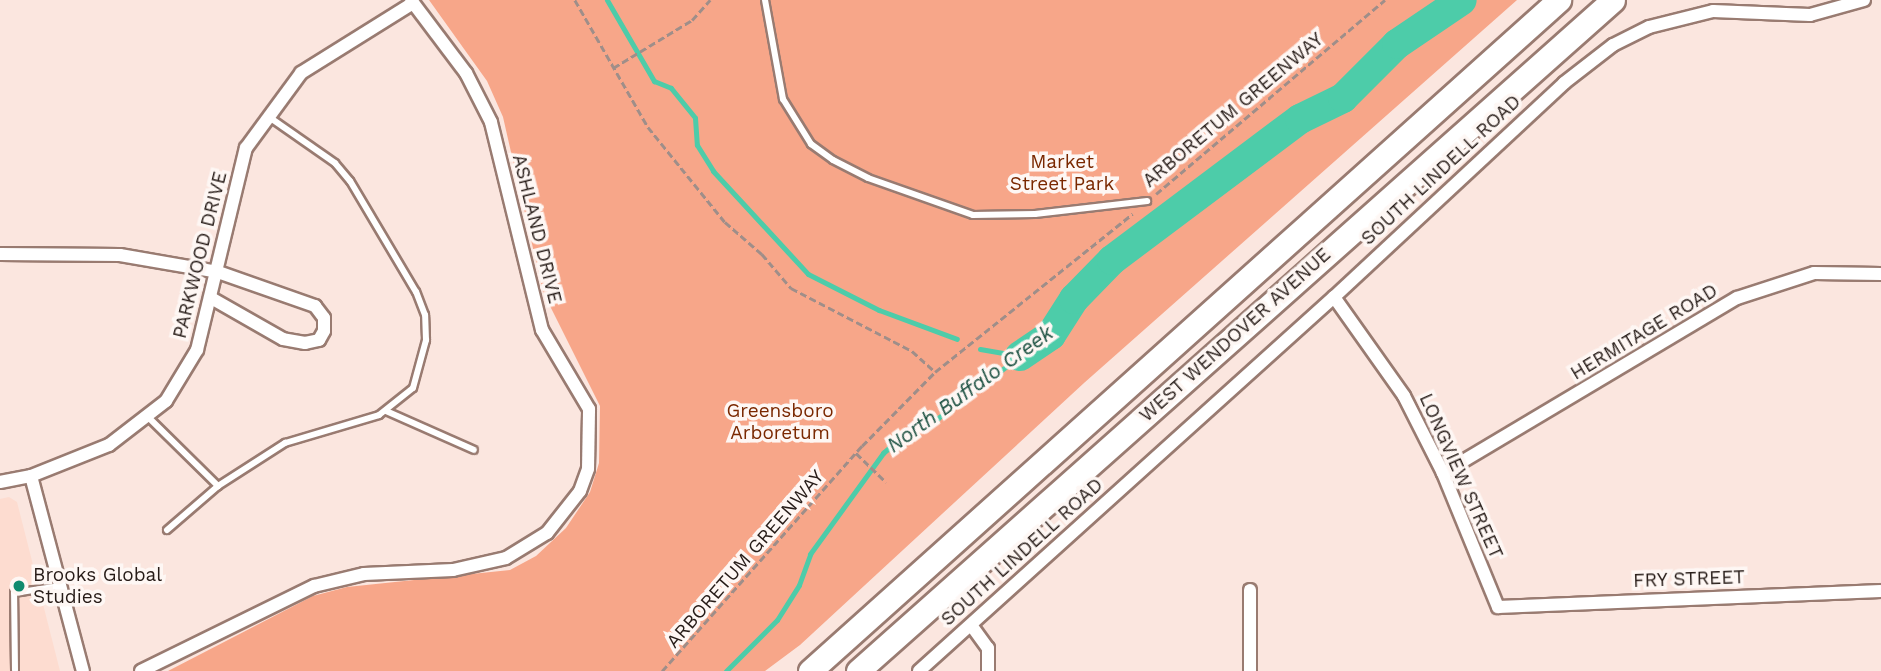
<!DOCTYPE html>
<html>
<head>
<meta charset="utf-8">
<style>
  body { margin:0 }
  #map { position:relative; width:1881px; height:671px; overflow:hidden; background:#fbe6df; font-family:"Work Sans",sans-serif }
  div>[style] { position:absolute }
  .built>* { inset:0; background:#fddcd0 }
  .green>* { inset:0; background:#f7a689 }
  .stream>* { height:5px; margin:-2.5px; padding:0 2.5px; transform-origin:2.5px; border-radius:2.5px; background:#4dcca9 }
  .river>* { height:30px; margin:-15px; padding:0 15px; transform-origin:15px; border-radius:15px; background:#4dcca9 }
  .path>* { height:2.5px; margin-top:-1.25px; transform-origin:0; background:repeating-linear-gradient(90deg,#9f8e89 0 7px,transparent 0 10.5px) }
  .roads { filter:drop-shadow(2px 0 #997b71) drop-shadow(-2px 0 #997b71) drop-shadow(0 2px #997b71) drop-shadow(0 -2px #997b71) }
  .service>* { height:6px; margin:-3px; padding:0 3px; transform-origin:3px; border-radius:3px; background:#fff }
  .minor>* { height:12px; margin:-6px; padding:0 6px; transform-origin:6px; border-radius:6px; background:#fff }
  .motorway>* { height:23px; margin:-11.5px; padding:0 11.5px; transform-origin:11.5px; border-radius:11.5px; background:#fff }
  .dots>* { width:19px; height:19px; translate:-50% -50%; box-sizing:border-box; border:4px solid #fef7f4; border-radius:50% }
  span { translate:-50% -50%; white-space:nowrap; text-align:center; line-height:1.15; -webkit-text-stroke:7px #fef7f4; paint-order:stroke }
  .street-label { font-size:19px; color:#261b17 }
  .park-label { font-size:19px; color:#7a2800 }
  .poi-label { font-size:19px; color:#261b17 }
  .left { translate:0 -50%; text-align:left }
  .water-label { font-size:21px; color:#1d5142; font-style:italic }
</style>
</head>
<body>
<div id="map">
  <div class="built">
    <i style="clip-path:polygon(9px 497px,17px 502px,60px 671px,0 671px,0 499px)"></i>
  </div>
  <div class="green">
    <i style="clip-path:polygon(429px 0,1517px 0,1084px 383px,800px 645px,765px 671px,168px 671px,313px 596px,347px 587px,510px 570px,536px 556px,566px 528px,590px 492px,599px 463px,600px 406px,543px 292px,503px 117px,487px 81px)"></i>
  </div>
  <div class="stream">
    <i style="left:607px;top:0;width:94px;rotate:59.9deg"></i>
    <i style="left:654px;top:81px;width:18px;rotate:22deg"></i>
    <i style="left:671px;top:88px;width:38px;rotate:51deg"></i>
    <i style="left:695px;top:118px;width:27px;rotate:86deg"></i>
    <i style="left:697px;top:145px;width:31px;rotate:58deg"></i>
    <i style="left:713px;top:171px;width:140px;rotate:47.3deg"></i>
    <i style="left:808px;top:274px;width:80px;rotate:26.9deg"></i>
    <i style="left:879px;top:310px;width:83px;rotate:20.4deg"></i>
    <i style="left:980px;top:349px;width:41px;rotate:9.9deg"></i>
    <i style="left:726px;top:671px;width:72px;rotate:-45deg"></i>
    <i style="left:777px;top:620px;width:41px;rotate:-57.8deg"></i>
    <i style="left:799px;top:585px;width:33px;rotate:-70deg"></i>
    <i style="left:810px;top:554px;width:125px;rotate:-54.1deg"></i>
    <i style="left:883px;top:453px;width:35px;rotate:-41deg"></i>
    <i style="left:909px;top:430px;width:31px;rotate:-22deg"></i>
    <i style="left:938px;top:418px;width:103px;rotate:-37.1deg"></i>
  </div>
  <div class="river">
    <i style="left:1020px;top:356px;width:37px;rotate:-34deg"></i>
    <i style="left:1051px;top:335px;width:43px;rotate:-57.4deg"></i>
    <i style="left:1074px;top:299px;width:54px;rotate:-45.7deg"></i>
    <i style="left:1112px;top:260px;width:235px;rotate:-36.9deg"></i>
    <i style="left:1300px;top:119px;width:48px;rotate:-26deg"></i>
    <i style="left:1343px;top:98px;width:76px;rotate:-45deg"></i>
    <i style="left:1397px;top:44px;width:78px;rotate:-34.1deg"></i>
  </div>
  <div class="path">
    <i style="left:575px;top:0;width:146px;rotate:60.1deg"></i>
    <i style="left:648px;top:127px;width:122px;rotate:51deg"></i>
    <i style="left:725px;top:222px;width:49px;rotate:40.9deg"></i>
    <i style="left:762px;top:254px;width:45px;rotate:49.5deg"></i>
    <i style="left:791px;top:288px;width:136px;rotate:27.5deg"></i>
    <i style="left:912px;top:351px;width:31px;rotate:42deg"></i>
    <i style="left:613px;top:68px;width:92px;rotate:-31.3deg"></i>
    <i style="left:692px;top:20px;width:27px;rotate:-48deg"></i>
    <i style="left:1156px;top:194px;width:300px;rotate:-40.3deg"></i>
    <i style="left:856px;top:453px;width:42px;rotate:44deg"></i>
    <i style="left:662px;top:671px;width:301px;rotate:-48.4deg"></i>
    <i style="left:862px;top:446px;width:104px;rotate:-45.4deg"></i>
    <i style="left:935px;top:372px;width:253px;rotate:-38.7deg"></i>
  </div>
  <div class="roads">
    <div class="service">
      <i style="left:765px;top:0;width:101px;rotate:79.7deg"></i>
      <i style="left:783px;top:99px;width:53px;rotate:58.1deg"></i>
      <i style="left:811px;top:144px;width:27px;rotate:36deg"></i>
      <i style="left:833px;top:160px;width:39px;rotate:27deg"></i>
      <i style="left:868px;top:178px;width:111px;rotate:19.4deg"></i>
      <i style="left:973px;top:215px;width:62px;rotate:-0.9deg"></i>
      <i style="left:1035px;top:214px;width:113px;rotate:-6.6deg"></i>
      <i style="left:386px;top:411px;width:96px;rotate:23.9deg"></i>
      <i style="left:147px;top:416px;width:100px;rotate:44.6deg"></i>
      <i style="left:218px;top:486px;width:80px;rotate:-32.7deg"></i>
      <i style="left:285px;top:443px;width:98px;rotate:-16.6deg"></i>
      <i style="left:379px;top:415px;width:43px;rotate:-38.5deg"></i>
      <i style="left:413px;top:388px;width:50px;rotate:-74.8deg"></i>
      <i style="left:426px;top:340px;width:25px;rotate:-92deg"></i>
      <i style="left:425px;top:315px;width:25px;rotate:-111deg"></i>
      <i style="left:416px;top:292px;width:129px;rotate:-120.7deg"></i>
      <i style="left:350px;top:181px;width:23px;rotate:-130deg"></i>
      <i style="left:335px;top:163px;width:80px;rotate:-145.1deg"></i>
      <i style="left:167px;top:530px;width:67px;rotate:-40.8deg"></i>
      <i style="left:15px;top:670px;width:77px;rotate:-90.7deg"></i>
      <i style="left:14px;top:593px;width:47px;rotate:-8.7deg"></i>
    </div>
    <div class="minor">
      <i style="left:0;top:254px;width:120px;rotate:0.5deg"></i>
      <i style="left:120px;top:255px;width:99px;rotate:9.8deg"></i>
      <i style="left:218px;top:272px;width:103px;rotate:19.3deg"></i>
      <i style="left:315px;top:306px;width:15px;rotate:53deg"></i>
      <i style="left:324px;top:318px;width:13px;rotate:90deg"></i>
      <i style="left:324px;top:331px;width:10px;rotate:119deg"></i>
      <i style="left:319px;top:340px;width:14px;rotate:168deg"></i>
      <i style="left:305px;top:343px;width:22px;rotate:-170deg"></i>
      <i style="left:283px;top:339px;width:81px;rotate:-150.3deg"></i>
      <i style="left:1334px;top:297px;width:121px;rotate:54.7deg"></i>
      <i style="left:1404px;top:396px;width:86px;rotate:63.1deg"></i>
      <i style="left:1443px;top:473px;width:145px;rotate:67.7deg"></i>
      <i style="left:1498px;top:607px;width:383px;rotate:-2.4deg"></i>
      <i style="left:1443px;top:473px;width:342px;rotate:-30.8deg"></i>
      <i style="left:1737px;top:298px;width:81px;rotate:-18deg"></i>
      <i style="left:1814px;top:273px;width:67px;rotate:0.9deg"></i>
      <i style="left:31px;top:476px;width:202px;rotate:75.1deg"></i>
      <i style="left:0;top:482px;width:32px;rotate:-11deg"></i>
      <i style="left:31px;top:476px;width:84px;rotate:-21.7deg"></i>
      <i style="left:109px;top:445px;width:72px;rotate:-37.7deg"></i>
      <i style="left:166px;top:401px;width:60px;rotate:-58.7deg"></i>
      <i style="left:197px;top:350px;width:208px;rotate:-76.4deg"></i>
      <i style="left:246px;top:148px;width:93px;rotate:-53.7deg"></i>
      <i style="left:301px;top:73px;width:132px;rotate:-32deg"></i>
      <i style="left:1250px;top:590px;width:81px;rotate:90deg"></i>
      <i style="left:971px;top:625px;width:29px;rotate:54deg"></i>
      <i style="left:988px;top:648px;width:23px;rotate:90deg"></i>
      <i style="left:141px;top:671px;width:193px;rotate:-26.2deg"></i>
      <i style="left:314px;top:586px;width:51px;rotate:-13.5deg"></i>
      <i style="left:364px;top:574px;width:89px;rotate:-2.6deg"></i>
      <i style="left:453px;top:570px;width:54px;rotate:-12.8deg"></i>
      <i style="left:506px;top:558px;width:48px;rotate:-31.4deg"></i>
      <i style="left:547px;top:533px;width:53px;rotate:-51.8deg"></i>
      <i style="left:580px;top:491px;width:23px;rotate:-70deg"></i>
      <i style="left:588px;top:469px;width:60px;rotate:-89deg"></i>
      <i style="left:589px;top:409px;width:92px;rotate:-120.7deg"></i>
      <i style="left:542px;top:330px;width:214px;rotate:-103.8deg"></i>
      <i style="left:491px;top:122px;width:55px;rotate:-117deg"></i>
      <i style="left:466px;top:73px;width:91px;rotate:-127deg"></i>
      <i style="left:919px;top:671px;width:559px;rotate:-42.03deg"></i>
      <i style="left:1334px;top:297px;width:314px;rotate:-42.9deg"></i>
      <i style="left:1564px;top:83px;width:62px;rotate:-37.8deg"></i>
      <i style="left:1613px;top:45px;width:40px;rotate:-26.6deg"></i>
      <i style="left:1649px;top:27px;width:66px;rotate:-14deg"></i>
      <i style="left:1713px;top:11px;width:97px;rotate:2.4deg"></i>
      <i style="left:1810px;top:15px;width:56px;rotate:-15.5deg"></i>
    </div>
    <div class="motorway">
      <i style="left:810px;top:671px;width:1006px;rotate:-41.86deg"></i>
      <i style="left:858px;top:671px;width:1010px;rotate:-41.63deg"></i>
    </div>
  </div>
  <div class="dots">
    <i style="left:19px;top:586px;background:#108b6f"></i>
  </div>
  <div class="street-label">
    <span style="left:1233px;top:110px;rotate:-40deg">ARBORETUM GREENWAY</span>
    <span style="left:1441px;top:170px;rotate:-43deg">SOUTH LINDELL ROAD</span>
    <span style="left:537px;top:229px;rotate:76deg">ASHLAND DRIVE</span>
    <span style="left:200px;top:255px;rotate:-76deg">PARKWOOD DRIVE</span>
    <span style="left:1644px;top:332px;rotate:-31deg">HERMITAGE ROAD</span>
    <span style="left:1235px;top:335px;rotate:-42deg">WEST WENDOVER AVENUE</span>
    <span style="left:1461px;top:476px;rotate:66deg">LONGVIEW STREET</span>
    <span style="left:1022px;top:552px;rotate:-42deg">SOUTH LINDELL ROAD</span>
    <span style="left:745px;top:559px;rotate:-49deg">ARBORETUM GREENWAY</span>
    <span style="left:1689px;top:579px;rotate:-2deg">FRY STREET</span>
  </div>
  <div class="park-label">
    <span style="left:1062px;top:173px">Market<br>Street Park</span>
    <span style="left:780px;top:422px">Greensboro<br>Arboretum</span>
  </div>
  <div class="poi-label">
    <span class="left" style="left:33px;top:586px">Brooks Global<br>Studies</span>
  </div>
  <div class="water-label">
    <span style="left:970px;top:389px;rotate:-36deg">North Buffalo Creek</span>
  </div>
</div>
</body>
</html>
